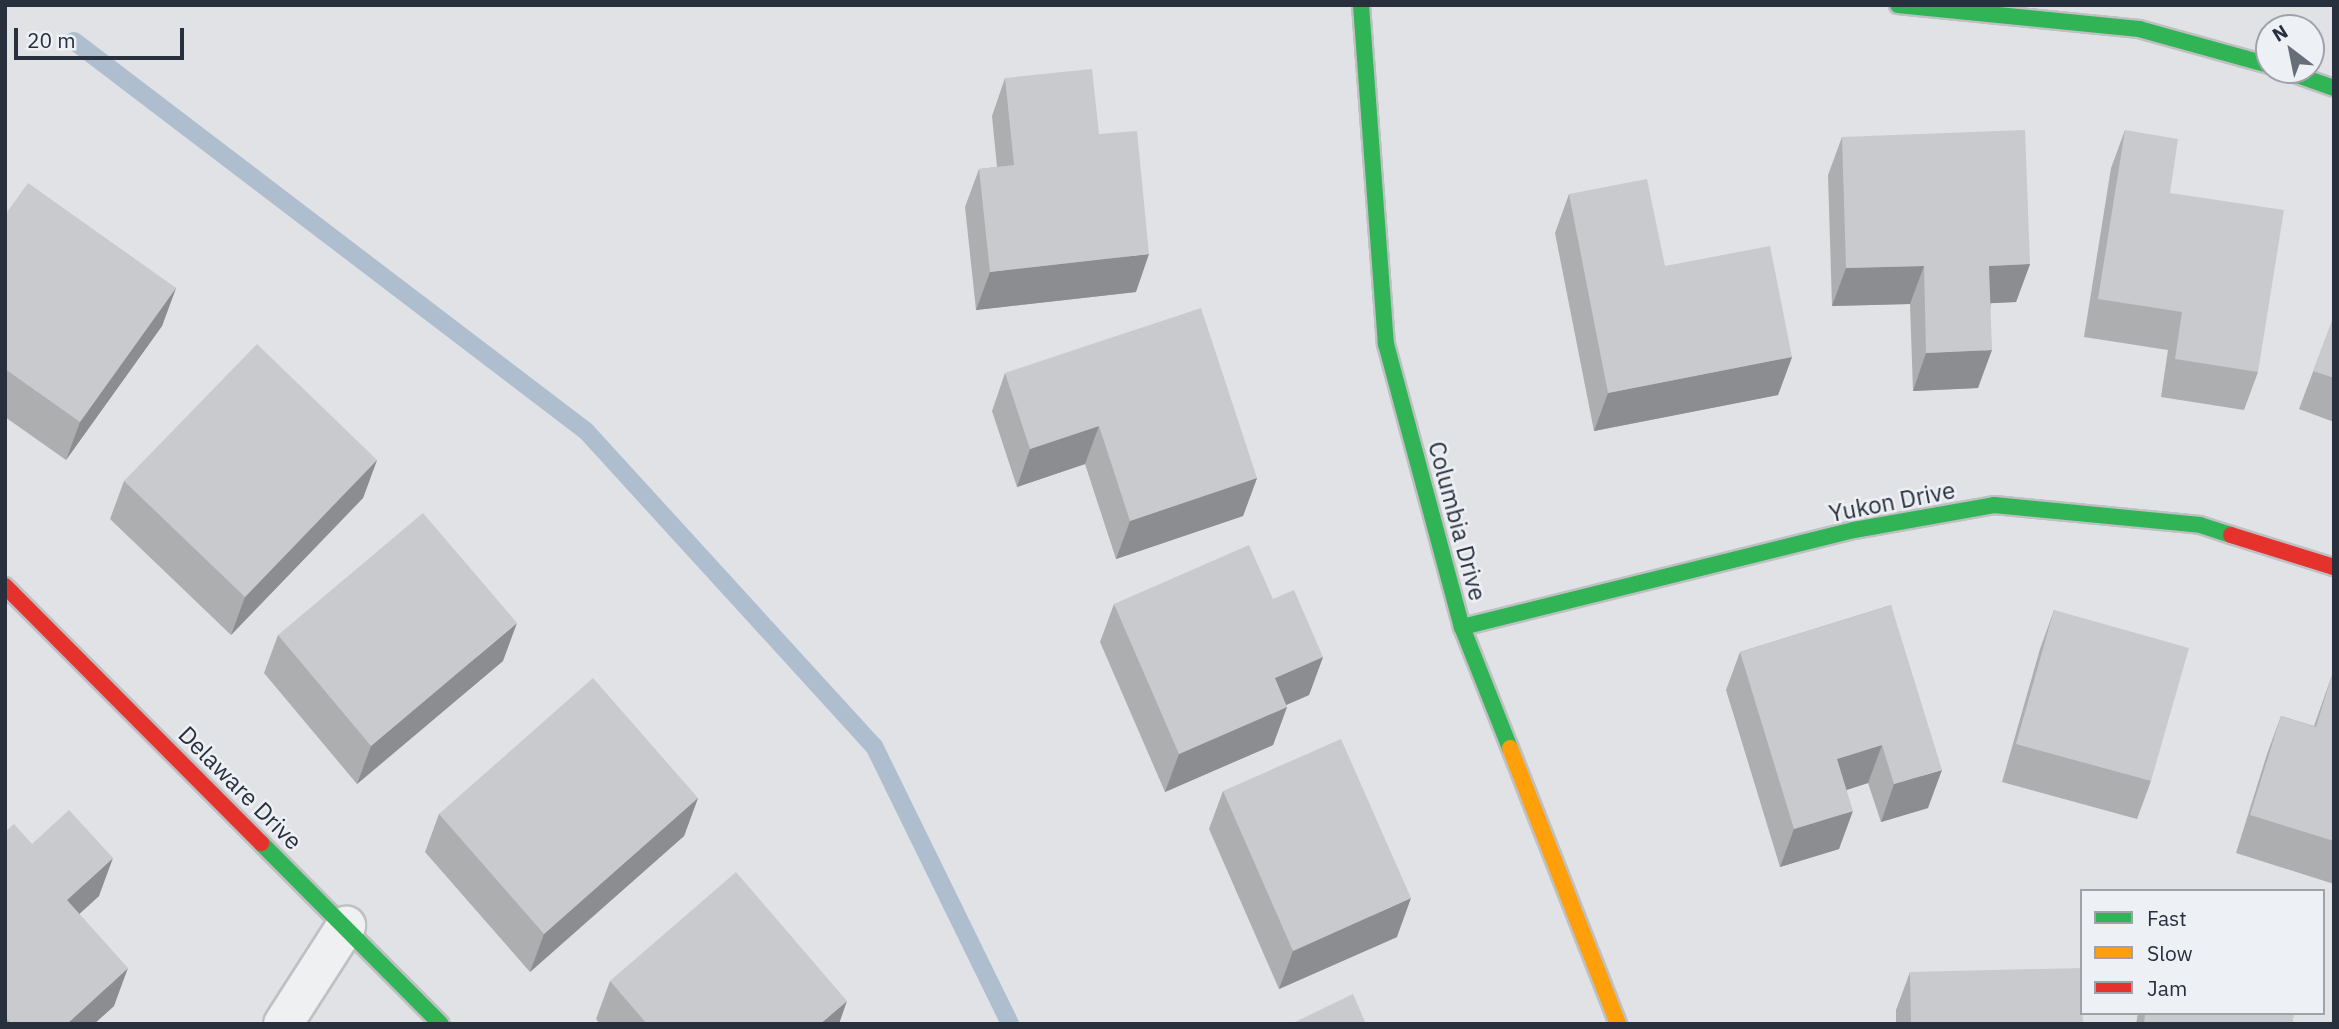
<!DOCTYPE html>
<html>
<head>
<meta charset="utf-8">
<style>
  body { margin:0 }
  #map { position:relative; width:2339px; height:1029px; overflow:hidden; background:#e0e2e5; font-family:"IBM Plex Sans",sans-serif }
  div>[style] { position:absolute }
  .stream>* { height:18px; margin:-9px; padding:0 9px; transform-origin:9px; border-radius:9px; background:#afbecf }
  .roads { filter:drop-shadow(2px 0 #bec0c3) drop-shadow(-2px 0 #bec0c3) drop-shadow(0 2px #bec0c3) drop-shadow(0 -2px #bec0c3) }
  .street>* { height:38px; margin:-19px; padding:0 19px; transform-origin:19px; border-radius:19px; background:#eff0f1 }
  .fast>* { height:16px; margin:-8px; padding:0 8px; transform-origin:8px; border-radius:8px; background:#30b455 }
  .slow>* { height:16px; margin:-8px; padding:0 8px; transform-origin:8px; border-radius:8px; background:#ff9f0a }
  .jam>* { height:16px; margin:-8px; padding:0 8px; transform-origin:8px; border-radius:8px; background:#e5322d }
  .wall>* { inset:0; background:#acaeb0 }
  .shaded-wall>* { inset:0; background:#8c8d90 }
  .building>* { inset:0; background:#c8cacd }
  span { translate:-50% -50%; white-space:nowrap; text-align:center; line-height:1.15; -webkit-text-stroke:5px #edf0f5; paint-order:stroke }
  .street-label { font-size:24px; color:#282f3d }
  .frame { position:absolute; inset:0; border:7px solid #282f3d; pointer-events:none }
  .legend { position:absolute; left:2080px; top:889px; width:245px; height:126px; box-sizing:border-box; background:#edf0f5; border:2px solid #9ea3ab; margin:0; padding:9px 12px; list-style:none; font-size:21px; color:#282f3d }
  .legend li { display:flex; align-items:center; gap:14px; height:35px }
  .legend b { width:35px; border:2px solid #9ea3ab }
  .north { position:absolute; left:2255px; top:14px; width:70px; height:70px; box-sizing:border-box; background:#edf0f5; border:2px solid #9ea3ab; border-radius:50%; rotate:328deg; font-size:19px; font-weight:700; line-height:28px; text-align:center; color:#282f3d }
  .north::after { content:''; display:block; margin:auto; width:24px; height:32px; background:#686e78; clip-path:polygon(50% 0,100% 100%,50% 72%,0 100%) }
  .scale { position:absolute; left:14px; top:28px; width:170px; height:32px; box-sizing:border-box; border:4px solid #282f3d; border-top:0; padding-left:9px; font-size:21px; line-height:24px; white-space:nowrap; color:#282f3d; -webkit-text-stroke:5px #edf0f5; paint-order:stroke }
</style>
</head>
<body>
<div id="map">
  <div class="stream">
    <i style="left:74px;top:41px;width:644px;rotate:37.3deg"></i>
    <i style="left:586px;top:431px;width:427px;rotate:47.6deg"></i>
    <i style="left:874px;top:746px;width:309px;rotate:63.9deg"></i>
  </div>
  <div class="roads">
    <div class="street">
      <i style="left:283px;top:1024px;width:117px;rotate:-57.3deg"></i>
    </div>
    <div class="fast">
      <i style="left:1361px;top:5px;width:340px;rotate:85.8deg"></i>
      <i style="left:1386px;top:344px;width:293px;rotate:75deg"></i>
      <i style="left:1462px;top:627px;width:130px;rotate:68.4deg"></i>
      <i style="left:1898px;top:5px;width:242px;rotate:5.7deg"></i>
      <i style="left:2139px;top:29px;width:135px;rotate:15.5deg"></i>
      <i style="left:2283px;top:70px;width:54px;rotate:19.4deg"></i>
      <i style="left:1462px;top:627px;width:404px;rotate:-13.9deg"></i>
      <i style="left:1854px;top:530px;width:142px;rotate:-10.1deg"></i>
      <i style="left:1994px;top:505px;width:207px;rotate:5.5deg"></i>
      <i style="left:2200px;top:525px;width:33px;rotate:18deg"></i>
      <i style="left:261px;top:843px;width:255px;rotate:45.2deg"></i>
    </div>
    <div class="slow">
      <i style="left:1510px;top:748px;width:296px;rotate:68.6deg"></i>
    </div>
    <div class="jam">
      <i style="left:2231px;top:535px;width:108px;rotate:17.3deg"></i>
      <i style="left:5px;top:586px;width:363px;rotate:45.1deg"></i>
    </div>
  </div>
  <div class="wall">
    <i style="clip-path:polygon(1005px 78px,1099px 134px,1136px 292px,976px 310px,965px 207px,979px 169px,997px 167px,992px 116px)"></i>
    <i style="clip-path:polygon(2125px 130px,2170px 193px,2258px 372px,2244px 410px,2161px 397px,2168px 350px,2084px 337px,2111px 168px)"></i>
    <i style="clip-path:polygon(1842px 137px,2030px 264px,2016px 302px,1991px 303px,1978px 388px,1913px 391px,1910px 304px,1832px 306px,1828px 175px)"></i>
    <i style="clip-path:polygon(1569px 194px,1665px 266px,1792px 357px,1778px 395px,1594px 431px,1555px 233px)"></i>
    <i style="clip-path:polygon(5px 215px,176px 288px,162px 326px,66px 460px,5px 417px)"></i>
    <i style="clip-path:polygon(2334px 316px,2334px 422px,2299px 409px)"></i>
    <i style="clip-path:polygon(1005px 373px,1257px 478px,1243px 516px,1116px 559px,1085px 464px,1017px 487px,992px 411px)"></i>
    <i style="clip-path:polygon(377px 460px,363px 498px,231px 635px,110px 519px,124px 481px)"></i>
    <i style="clip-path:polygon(1273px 599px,1323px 657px,1309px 695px,1286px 705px,1287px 707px,1273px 745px,1165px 792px,1100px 642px,1114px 604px)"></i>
    <i style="clip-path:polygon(1891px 605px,1928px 808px,1881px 822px,1868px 783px,1847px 790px,1839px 849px,1780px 867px,1726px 690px,1740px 652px)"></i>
    <i style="clip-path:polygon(2054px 610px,2151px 781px,2137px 819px,2002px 782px,2040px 649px)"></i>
    <i style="clip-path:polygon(278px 635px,503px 661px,357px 784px,264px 673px)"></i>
    <i style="clip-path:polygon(2332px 675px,2334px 675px,2334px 884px,2236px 853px,2267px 754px,2281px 716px,2314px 726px)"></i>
    <i style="clip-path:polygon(1223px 791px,1397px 937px,1279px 989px,1209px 829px)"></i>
    <i style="clip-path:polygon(698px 798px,684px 836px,530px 972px,425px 852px,439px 814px)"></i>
    <i style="clip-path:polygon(5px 832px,32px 844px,99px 896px,79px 914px,114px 1006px,94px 1024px,5px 1024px)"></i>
    <i style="clip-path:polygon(1910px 972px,2083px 1024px,1896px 1024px,1896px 1010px)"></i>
    <i style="clip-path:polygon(610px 981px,839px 1024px,600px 1024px,596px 1019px)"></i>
    <i style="clip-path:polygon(2138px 1013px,2294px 1013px,2292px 1024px,2136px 1024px)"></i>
  </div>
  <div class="shaded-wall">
    <i style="clip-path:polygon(1149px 254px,1136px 292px,976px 310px,990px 272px)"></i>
    <i style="clip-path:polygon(2030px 264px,2016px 302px,1975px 304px,1989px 266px)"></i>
    <i style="clip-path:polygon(1924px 266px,1910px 304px,1832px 306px,1846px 268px)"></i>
    <i style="clip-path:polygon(176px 288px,162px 326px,66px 460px,80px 422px)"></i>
    <i style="clip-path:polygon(1992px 350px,1978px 388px,1913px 391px,1926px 353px)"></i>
    <i style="clip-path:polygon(1792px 357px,1778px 395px,1594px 431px,1608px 393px)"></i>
    <i style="clip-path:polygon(1099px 426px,1085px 464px,1017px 487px,1030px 449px)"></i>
    <i style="clip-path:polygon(377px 460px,363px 498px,231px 635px,245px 597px)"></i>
    <i style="clip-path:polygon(1257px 478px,1243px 516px,1116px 559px,1130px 521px)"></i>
    <i style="clip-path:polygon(517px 623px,503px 661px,357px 784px,371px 746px)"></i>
    <i style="clip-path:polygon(1323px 657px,1309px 695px,1261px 716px,1275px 678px)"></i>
    <i style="clip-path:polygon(1287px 707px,1273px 745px,1165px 792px,1179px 754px)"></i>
    <i style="clip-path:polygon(1882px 745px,1868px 783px,1824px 797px,1837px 759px)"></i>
    <i style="clip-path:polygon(1942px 770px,1928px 808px,1881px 822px,1894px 784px)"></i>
    <i style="clip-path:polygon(698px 798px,684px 836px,530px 972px,544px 934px)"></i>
    <i style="clip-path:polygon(1853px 811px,1839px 849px,1780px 867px,1794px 829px)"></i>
    <i style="clip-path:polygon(113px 858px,99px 896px,53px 938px,67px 900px)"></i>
    <i style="clip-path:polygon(1411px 898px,1397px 937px,1279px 989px,1293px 951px)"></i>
    <i style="clip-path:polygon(128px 968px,114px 1006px,94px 1024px,67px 1024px)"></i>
    <i style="clip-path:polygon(847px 1001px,839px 1024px,820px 1024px)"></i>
  </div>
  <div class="building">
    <i style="clip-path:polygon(1092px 69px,1099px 134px,1137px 131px,1149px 254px,990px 272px,979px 169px,1014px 165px,1005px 78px)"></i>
    <i style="clip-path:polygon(2025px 130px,2030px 264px,1989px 266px,1992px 350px,1926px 353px,1924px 266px,1846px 268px,1842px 137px)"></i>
    <i style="clip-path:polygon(2125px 130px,2178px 139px,2170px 193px,2284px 210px,2258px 372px,2175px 359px,2182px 312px,2098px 299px)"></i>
    <i style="clip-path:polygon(1647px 179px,1665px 266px,1770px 246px,1792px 357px,1608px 393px,1569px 194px)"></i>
    <i style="clip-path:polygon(28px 183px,176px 288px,80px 422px,5px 369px,5px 215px)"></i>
    <i style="clip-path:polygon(1201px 308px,1257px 478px,1130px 521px,1099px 426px,1030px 449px,1005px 373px)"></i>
    <i style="clip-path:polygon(2334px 316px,2334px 378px,2313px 371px)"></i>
    <i style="clip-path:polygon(257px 344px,377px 460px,245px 597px,124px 481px)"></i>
    <i style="clip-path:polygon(423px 513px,517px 623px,371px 746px,278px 635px)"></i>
    <i style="clip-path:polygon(1249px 545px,1273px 599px,1294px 590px,1323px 657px,1275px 678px,1287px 707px,1179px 754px,1114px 604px)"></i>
    <i style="clip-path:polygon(1891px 605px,1942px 770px,1894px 784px,1882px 745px,1837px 759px,1853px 811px,1794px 829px,1740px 652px)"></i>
    <i style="clip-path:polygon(2054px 610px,2189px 648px,2151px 781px,2016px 744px)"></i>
    <i style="clip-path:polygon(2332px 675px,2334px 675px,2334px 841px,2250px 815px,2281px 716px,2316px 727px)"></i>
    <i style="clip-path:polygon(593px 678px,698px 798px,544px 934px,439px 814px)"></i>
    <i style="clip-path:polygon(1341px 739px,1411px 898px,1293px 951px,1223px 791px)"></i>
    <i style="clip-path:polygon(69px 810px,113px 858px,67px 900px,128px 968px,67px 1024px,12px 1024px,5px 1017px,5px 832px,14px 824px,32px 844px)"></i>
    <i style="clip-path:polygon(736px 872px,847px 1001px,820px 1024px,647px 1024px,610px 981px)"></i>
    <i style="clip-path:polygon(2081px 968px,2083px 1024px,1911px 1024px,1910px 972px)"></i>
    <i style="clip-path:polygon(1353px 994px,1366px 1024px,1294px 1024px,1293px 1023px)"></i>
    <i style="clip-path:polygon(2145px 1013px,2294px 1013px,2292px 1024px,2144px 1024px)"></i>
  </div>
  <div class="street-label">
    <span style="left:1892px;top:502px;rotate:-11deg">Yukon Drive</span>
    <span style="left:1457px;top:521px;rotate:75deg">Columbia Drive</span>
    <span style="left:240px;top:788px;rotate:45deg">Delaware Drive</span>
  </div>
  <div class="frame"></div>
  <ul class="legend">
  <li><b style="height:9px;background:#30b455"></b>Fast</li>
  <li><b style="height:9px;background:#ff9f0a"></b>Slow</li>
  <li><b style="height:9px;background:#e5322d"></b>Jam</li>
  </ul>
  <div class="north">N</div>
  <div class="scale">20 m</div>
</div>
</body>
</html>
